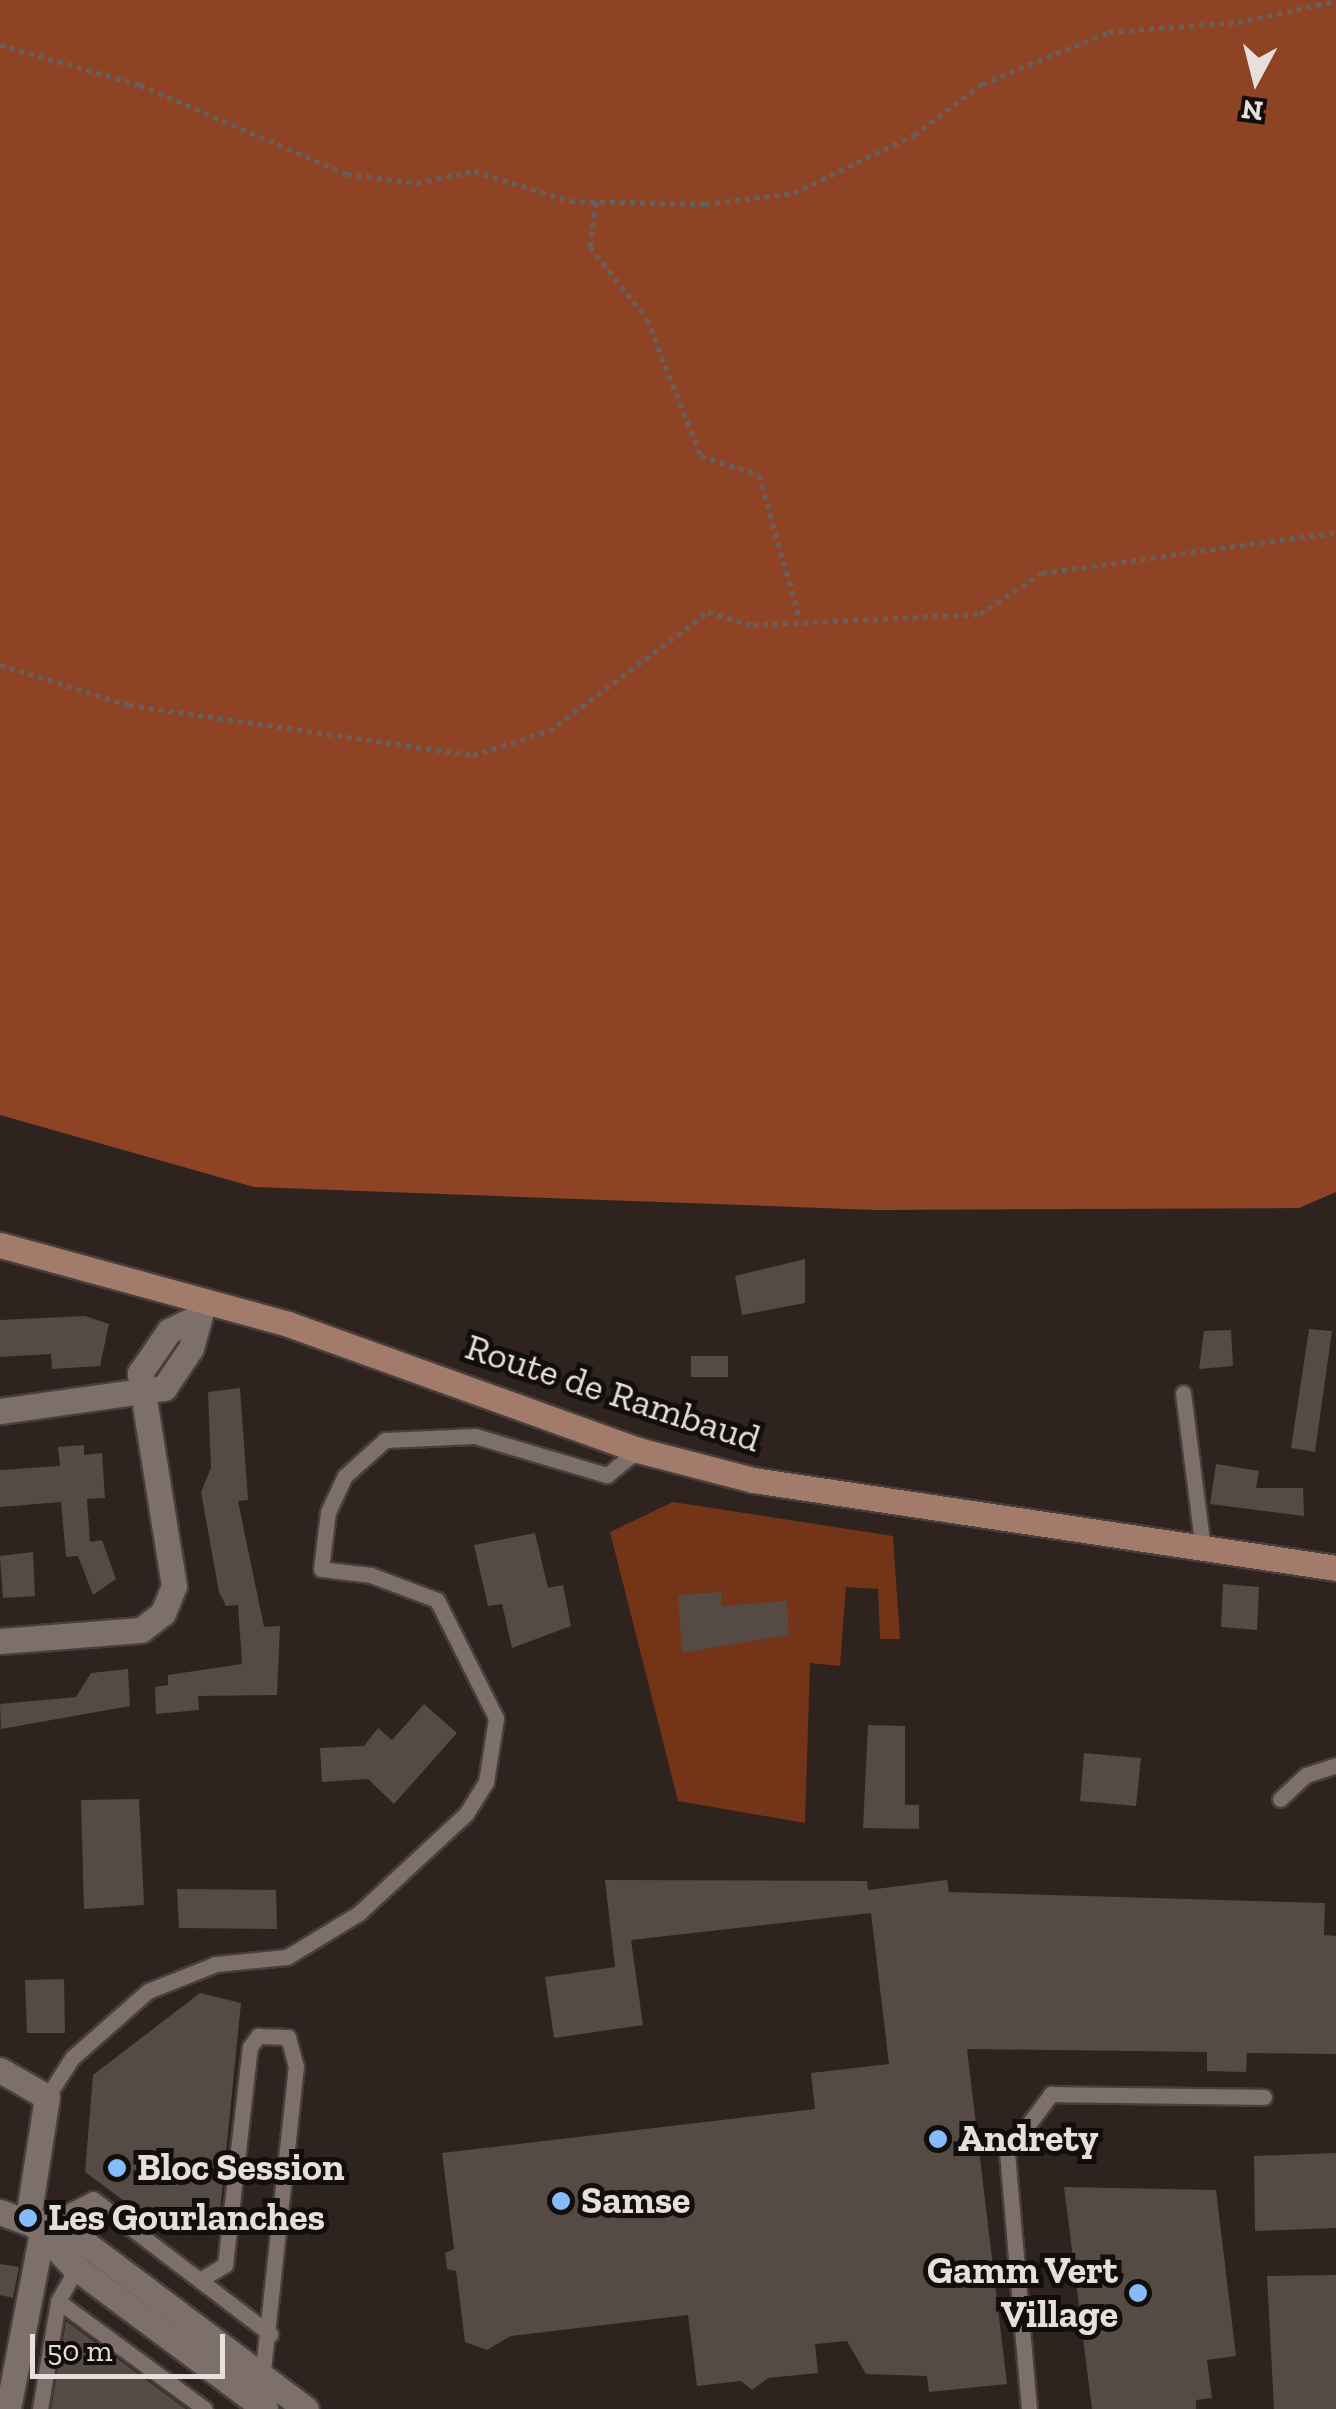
<!DOCTYPE html>
<html>
<head>
<meta charset="utf-8">
<style>
  body { margin:0 }
  #map { position:relative; width:1336px; height:2409px; overflow:hidden; background:#2e231f; font-family:"Zilla Slab",serif }
  div>[style] { position:absolute }
  .green>* { inset:0; background:#733417 }
  .forest>* { inset:0; background:#8e4424 }
  .building>* { inset:0; background:#564a45 }
  .path>* { height:5px; margin-top:-2.5px; transform-origin:0; background:repeating-linear-gradient(90deg,#685e5b 0 5px,transparent 0 10px) }
  .roads { filter:drop-shadow(2px 0 #483f3c) drop-shadow(-2px 0 #483f3c) drop-shadow(0 2px #483f3c) drop-shadow(0 -2px #483f3c) }
  .lane>* { height:15px; margin:-7.5px; padding:0 7.5px; transform-origin:7.5px; border-radius:7.5px; background:#7d706b }
  .street>* { height:25px; margin:-12.5px; padding:0 12.5px; transform-origin:12.5px; border-radius:12.5px; background:#7d706b }
  .secondary>* { height:25px; margin:-12.5px; padding:0 12.5px; transform-origin:12.5px; border-radius:12.5px; background:#a37b6a }
  .dots>* { width:28px; height:28px; translate:-50% -50%; box-sizing:border-box; border:5px solid #120e0c; border-radius:50% }
  span { translate:-50% -50%; white-space:nowrap; text-align:center; line-height:1.15; -webkit-text-stroke:10px #120e0c; paint-order:stroke }
  .street-label { font-size:38px; color:#e6dfdc }
  .poi-label { font-size:38px; color:#e6dfdc; font-weight:700 }
  .left { translate:0 -50%; text-align:left }
  .right { translate:-100% -50%; text-align:right }
  .north { position:absolute; left:1206px; top:30px; width:100px; height:100px; -webkit-text-stroke:8px #120e0c; paint-order:stroke; rotate:187deg; font-size:28px; font-weight:700; line-height:40px; text-align:center; color:#e6dfdc }
  .north::after { content:''; display:block; margin:auto; width:35px; height:45px; background:#e6dfdc; clip-path:polygon(50% 0,100% 100%,50% 72%,0 100%) }
  .scale { position:absolute; left:30px; top:2334px; width:195px; height:45px; box-sizing:border-box; border:5px solid #e6dfdc; border-top:0; padding-left:12px; font-size:30px; line-height:35px; white-space:nowrap; color:#e6dfdc; -webkit-text-stroke:8px #120e0c; paint-order:stroke }
</style>
</head>
<body>
<div id="map">
  <div class="green">
    <i style="clip-path:polygon(673px 1502px,893px 1536px,900px 1639px,880px 1639px,878px 1589px,846px 1587px,840px 1666px,810px 1663px,805px 1823px,678px 1801px,610px 1532px)"></i>
  </div>
  <div class="forest">
    <i style="clip-path:polygon(0 0,1336px 0,1336px 1192px,1299px 1208px,876px 1210px,254px 1187px,0 1115px)"></i>
  </div>
  <div class="building">
    <i style="clip-path:polygon(805px 1259px,805px 1303px,742px 1315px,735px 1276px)"></i>
    <i style="clip-path:polygon(85px 1316px,109px 1324px,100px 1366px,52px 1369px,51px 1354px,0 1357px,0 1320px)"></i>
    <i style="clip-path:polygon(1309px 1329px,1332px 1331px,1315px 1452px,1291px 1448px)"></i>
    <i style="clip-path:polygon(1231px 1330px,1233px 1366px,1199px 1369px,1204px 1331px)"></i>
    <i style="clip-path:polygon(691px 1356px,728px 1356px,728px 1377px,691px 1377px)"></i>
    <i style="clip-path:polygon(240px 1388px,248px 1500px,238px 1501px,264px 1627px,280px 1626px,277px 1695px,198px 1696px,199px 1710px,156px 1714px,155px 1687px,168px 1685px,168px 1675px,242px 1664px,238px 1605px,226px 1606px,219px 1592px,201px 1492px,211px 1468px,208px 1392px)"></i>
    <i style="clip-path:polygon(84px 1445px,84px 1455px,102px 1453px,105px 1498px,87px 1499px,90px 1542px,102px 1540px,116px 1579px,93px 1595px,78px 1556px,66px 1557px,61px 1502px,0 1507px,0 1470px,60px 1466px,58px 1447px)"></i>
    <i style="clip-path:polygon(1216px 1464px,1259px 1471px,1256px 1488px,1303px 1488px,1304px 1516px,1210px 1504px)"></i>
    <i style="clip-path:polygon(535px 1533px,548px 1588px,563px 1585px,571px 1626px,512px 1648px,502px 1604px,488px 1606px,474px 1545px)"></i>
    <i style="clip-path:polygon(33px 1552px,35px 1596px,3px 1598px,0 1556px)"></i>
    <i style="clip-path:polygon(1223px 1584px,1259px 1587px,1257px 1630px,1221px 1627px)"></i>
    <i style="clip-path:polygon(721px 1592px,722px 1606px,787px 1601px,789px 1635px,682px 1653px,678px 1595px)"></i>
    <i style="clip-path:polygon(128px 1669px,130px 1706px,1px 1729px,0 1704px,76px 1697px,91px 1673px)"></i>
    <i style="clip-path:polygon(424px 1704px,457px 1733px,394px 1804px,368px 1779px,322px 1782px,320px 1748px,364px 1746px,378px 1728px,392px 1740px)"></i>
    <i style="clip-path:polygon(868px 1725px,905px 1726px,905px 1805px,919px 1805px,919px 1829px,863px 1828px)"></i>
    <i style="clip-path:polygon(1084px 1753px,1141px 1758px,1136px 1806px,1080px 1801px)"></i>
    <i style="clip-path:polygon(139px 1799px,144px 1905px,84px 1909px,81px 1800px)"></i>
    <i style="clip-path:polygon(605px 1880px,867px 1881px,868px 1890px,947px 1880px,949px 1892px,1325px 1903px,1324px 1935px,1336px 1936px,1336px 2054px,1247px 2053px,1246px 2072px,1207px 2071px,1207px 2052px,967px 2049px,1007px 2384px,929px 2392px,927px 2376px,866px 2374px,847px 2341px,815px 2344px,818px 2373px,768px 2378px,752px 2390px,741px 2381px,697px 2386px,688px 2315px,511px 2336px,487px 2350px,465px 2342px,456px 2271px,447px 2269px,445px 2253px,454px 2249px,442px 2153px,815px 2109px,811px 2073px,889px 2064px,871px 1913px,631px 1940px,643px 2025px,554px 2038px,545px 1977px,615px 1967px)"></i>
    <i style="clip-path:polygon(177px 1889px,276px 1890px,277px 1929px,179px 1928px)"></i>
    <i style="clip-path:polygon(64px 1979px,65px 2033px,27px 2033px,25px 1980px)"></i>
    <i style="clip-path:polygon(200px 1993px,241px 2003px,220px 2212px,169px 2234px,85px 2172px,93px 2075px)"></i>
    <i style="clip-path:polygon(1336px 2153px,1336px 2228px,1255px 2231px,1254px 2156px)"></i>
    <i style="clip-path:polygon(1064px 2187px,1216px 2190px,1236px 2356px,1207px 2360px,1212px 2398px,1196px 2400px,1196px 2409px,1092px 2409px)"></i>
    <i style="clip-path:polygon(0 2264px,19px 2267px,13px 2298px,0 2295px)"></i>
    <i style="clip-path:polygon(1336px 2275px,1336px 2409px,1274px 2409px,1267px 2276px)"></i>
    <i style="clip-path:polygon(66px 2321px,186px 2409px,51px 2409px)"></i>
  </div>
  <div class="path">
    <i style="left:0;top:45px;width:146px;rotate:15.9deg"></i>
    <i style="left:140px;top:85px;width:225px;rotate:23.3deg"></i>
    <i style="left:347px;top:174px;width:71px;rotate:7.3deg"></i>
    <i style="left:417px;top:183px;width:58px;rotate:-11.9deg"></i>
    <i style="left:474px;top:171px;width:101px;rotate:17.4deg"></i>
    <i style="left:570px;top:201px;width:135px;rotate:1.3deg"></i>
    <i style="left:705px;top:204px;width:90px;rotate:-7deg"></i>
    <i style="left:794px;top:193px;width:133px;rotate:-25.8deg"></i>
    <i style="left:914px;top:135px;width:85px;rotate:-36.9deg"></i>
    <i style="left:982px;top:84px;width:137px;rotate:-22.3deg"></i>
    <i style="left:1109px;top:32px;width:129px;rotate:-4.4deg"></i>
    <i style="left:1238px;top:22px;width:100px;rotate:-12.1deg"></i>
    <i style="left:596px;top:202px;width:45px;rotate:97.6deg"></i>
    <i style="left:590px;top:247px;width:92px;rotate:51.6deg"></i>
    <i style="left:647px;top:319px;width:147px;rotate:68.5deg"></i>
    <i style="left:701px;top:456px;width:61px;rotate:18.1deg"></i>
    <i style="left:759px;top:475px;width:147px;rotate:74.2deg"></i>
    <i style="left:0;top:665px;width:135px;rotate:17.2deg"></i>
    <i style="left:129px;top:705px;width:348px;rotate:8.3deg"></i>
    <i style="left:473px;top:755px;width:80px;rotate:-17.5deg"></i>
    <i style="left:549px;top:731px;width:199px;rotate:-36.8deg"></i>
    <i style="left:708px;top:612px;width:47px;rotate:16.1deg"></i>
    <i style="left:753px;top:625px;width:227px;rotate:-2.8deg"></i>
    <i style="left:980px;top:614px;width:74px;rotate:-33.5deg"></i>
    <i style="left:1042px;top:573px;width:297px;rotate:-7.9deg"></i>
  </div>
  <div class="roads">
    <div class="lane">
      <i style="left:1183px;top:1393px;width:158px;rotate:82.7deg"></i>
      <i style="left:1280px;top:1799px;width:35px;rotate:-43deg"></i>
      <i style="left:1306px;top:1775px;width:32px;rotate:-18deg"></i>
      <i style="left:47px;top:2097px;width:46px;rotate:-57.3deg"></i>
      <i style="left:72px;top:2058px;width:101px;rotate:-41.4deg"></i>
      <i style="left:148px;top:1991px;width:73px;rotate:-21.7deg"></i>
      <i style="left:216px;top:1964px;width:71px;rotate:-5.6deg"></i>
      <i style="left:287px;top:1957px;width:84px;rotate:-31.4deg"></i>
      <i style="left:359px;top:1913px;width:146px;rotate:-42.8deg"></i>
      <i style="left:466px;top:1814px;width:38px;rotate:-58deg"></i>
      <i style="left:486px;top:1782px;width:65px;rotate:-81.1deg"></i>
      <i style="left:496px;top:1718px;width:132px;rotate:-116.6deg"></i>
      <i style="left:437px;top:1600px;width:71px;rotate:-159.3deg"></i>
      <i style="left:371px;top:1575px;width:50px;rotate:-173.2deg"></i>
      <i style="left:321px;top:1569px;width:57px;rotate:-83deg"></i>
      <i style="left:328px;top:1512px;width:40px;rotate:-65deg"></i>
      <i style="left:345px;top:1476px;width:54px;rotate:-42deg"></i>
      <i style="left:385px;top:1440px;width:90px;rotate:-2.5deg"></i>
      <i style="left:475px;top:1436px;width:138px;rotate:16.5deg"></i>
      <i style="left:607px;top:1475px;width:40px;rotate:-39deg"></i>
      <i style="left:29px;top:2218px;width:29px;rotate:-2deg"></i>
      <i style="left:58px;top:2217px;width:39px;rotate:-27deg"></i>
      <i style="left:93px;top:2199px;width:223px;rotate:37.3deg"></i>
      <i style="left:203px;top:2278px;width:26px;rotate:-31deg"></i>
      <i style="left:225px;top:2265px;width:219px;rotate:-83.5deg"></i>
      <i style="left:250px;top:2047px;width:14px;rotate:-54deg"></i>
      <i style="left:258px;top:2036px;width:30px;rotate:2deg"></i>
      <i style="left:288px;top:2037px;width:30px;rotate:75deg"></i>
      <i style="left:296px;top:2066px;width:317px;rotate:96.2deg"></i>
      <i style="left:58px;top:2301px;width:182px;rotate:36.3deg"></i>
      <i style="left:40px;top:2409px;width:109px;rotate:-80.5deg"></i>
      <i style="left:58px;top:2301px;width:43px;rotate:-60.4deg"></i>
      <i style="left:1029px;top:2409px;width:257px;rotate:-94.9deg"></i>
      <i style="left:1007px;top:2153px;width:74px;rotate:-53.3deg"></i>
      <i style="left:1051px;top:2094px;width:213px;rotate:0.8deg"></i>
    </div>
    <div class="street">
      <i style="left:0;top:1411px;width:166px;rotate:-8deg"></i>
      <i style="left:164px;top:1388px;width:48px;rotate:-56deg"></i>
      <i style="left:191px;top:1348px;width:45px;rotate:-74.4deg"></i>
      <i style="left:0;top:1641px;width:141px;rotate:-4.5deg"></i>
      <i style="left:141px;top:1630px;width:28px;rotate:-38deg"></i>
      <i style="left:163px;top:1613px;width:29px;rotate:-68deg"></i>
      <i style="left:174px;top:1586px;width:216px;rotate:-99.1deg"></i>
      <i style="left:140px;top:1373px;width:51px;rotate:-55.4deg"></i>
      <i style="left:169px;top:1331px;width:32px;rotate:-26deg"></i>
      <i style="left:0;top:2070px;width:54px;rotate:29.9deg"></i>
      <i style="left:47px;top:2097px;width:122px;rotate:98.9deg"></i>
      <i style="left:0;top:2212px;width:92px;rotate:20.4deg"></i>
      <i style="left:86px;top:2244px;width:275px;rotate:36.9deg"></i>
      <i style="left:34px;top:2225px;width:55px;rotate:46.5deg"></i>
      <i style="left:72px;top:2265px;width:241px;rotate:36.7deg"></i>
      <i style="left:8px;top:2409px;width:179px;rotate:-79.1deg"></i>
    </div>
    <div class="secondary">
      <i style="left:0;top:1245px;width:299px;rotate:15.3deg"></i>
      <i style="left:288px;top:1324px;width:372px;rotate:19.8deg"></i>
      <i style="left:638px;top:1450px;width:119px;rotate:14.6deg"></i>
      <i style="left:753px;top:1480px;width:590px;rotate:8.58deg"></i>
    </div>
  </div>
  <div class="dots">
    <i style="left:938px;top:2139px;background:#85bbfb"></i>
    <i style="left:117px;top:2168px;background:#85bbfb"></i>
    <i style="left:561px;top:2201px;background:#85bbfb"></i>
    <i style="left:28px;top:2218px;background:#85bbfb"></i>
    <i style="left:1138px;top:2293px;background:#85bbfb"></i>
  </div>
  <div class="street-label">
    <span style="left:613px;top:1393px;rotate:18deg">Route de Rambaud</span>
  </div>
  <div class="poi-label">
    <span class="left" style="left:958px;top:2139px">Andrety</span>
    <span class="left" style="left:137px;top:2168px">Bloc Session</span>
    <span class="left" style="left:581px;top:2201px">Samse</span>
    <span class="left" style="left:48px;top:2218px">Les Gourlanches</span>
    <span class="right" style="left:1118px;top:2293px">Gamm Vert<br>Village</span>
  </div>
  <div class="north">N</div>
  <div class="scale">50 m</div>
</div>
</body>
</html>
